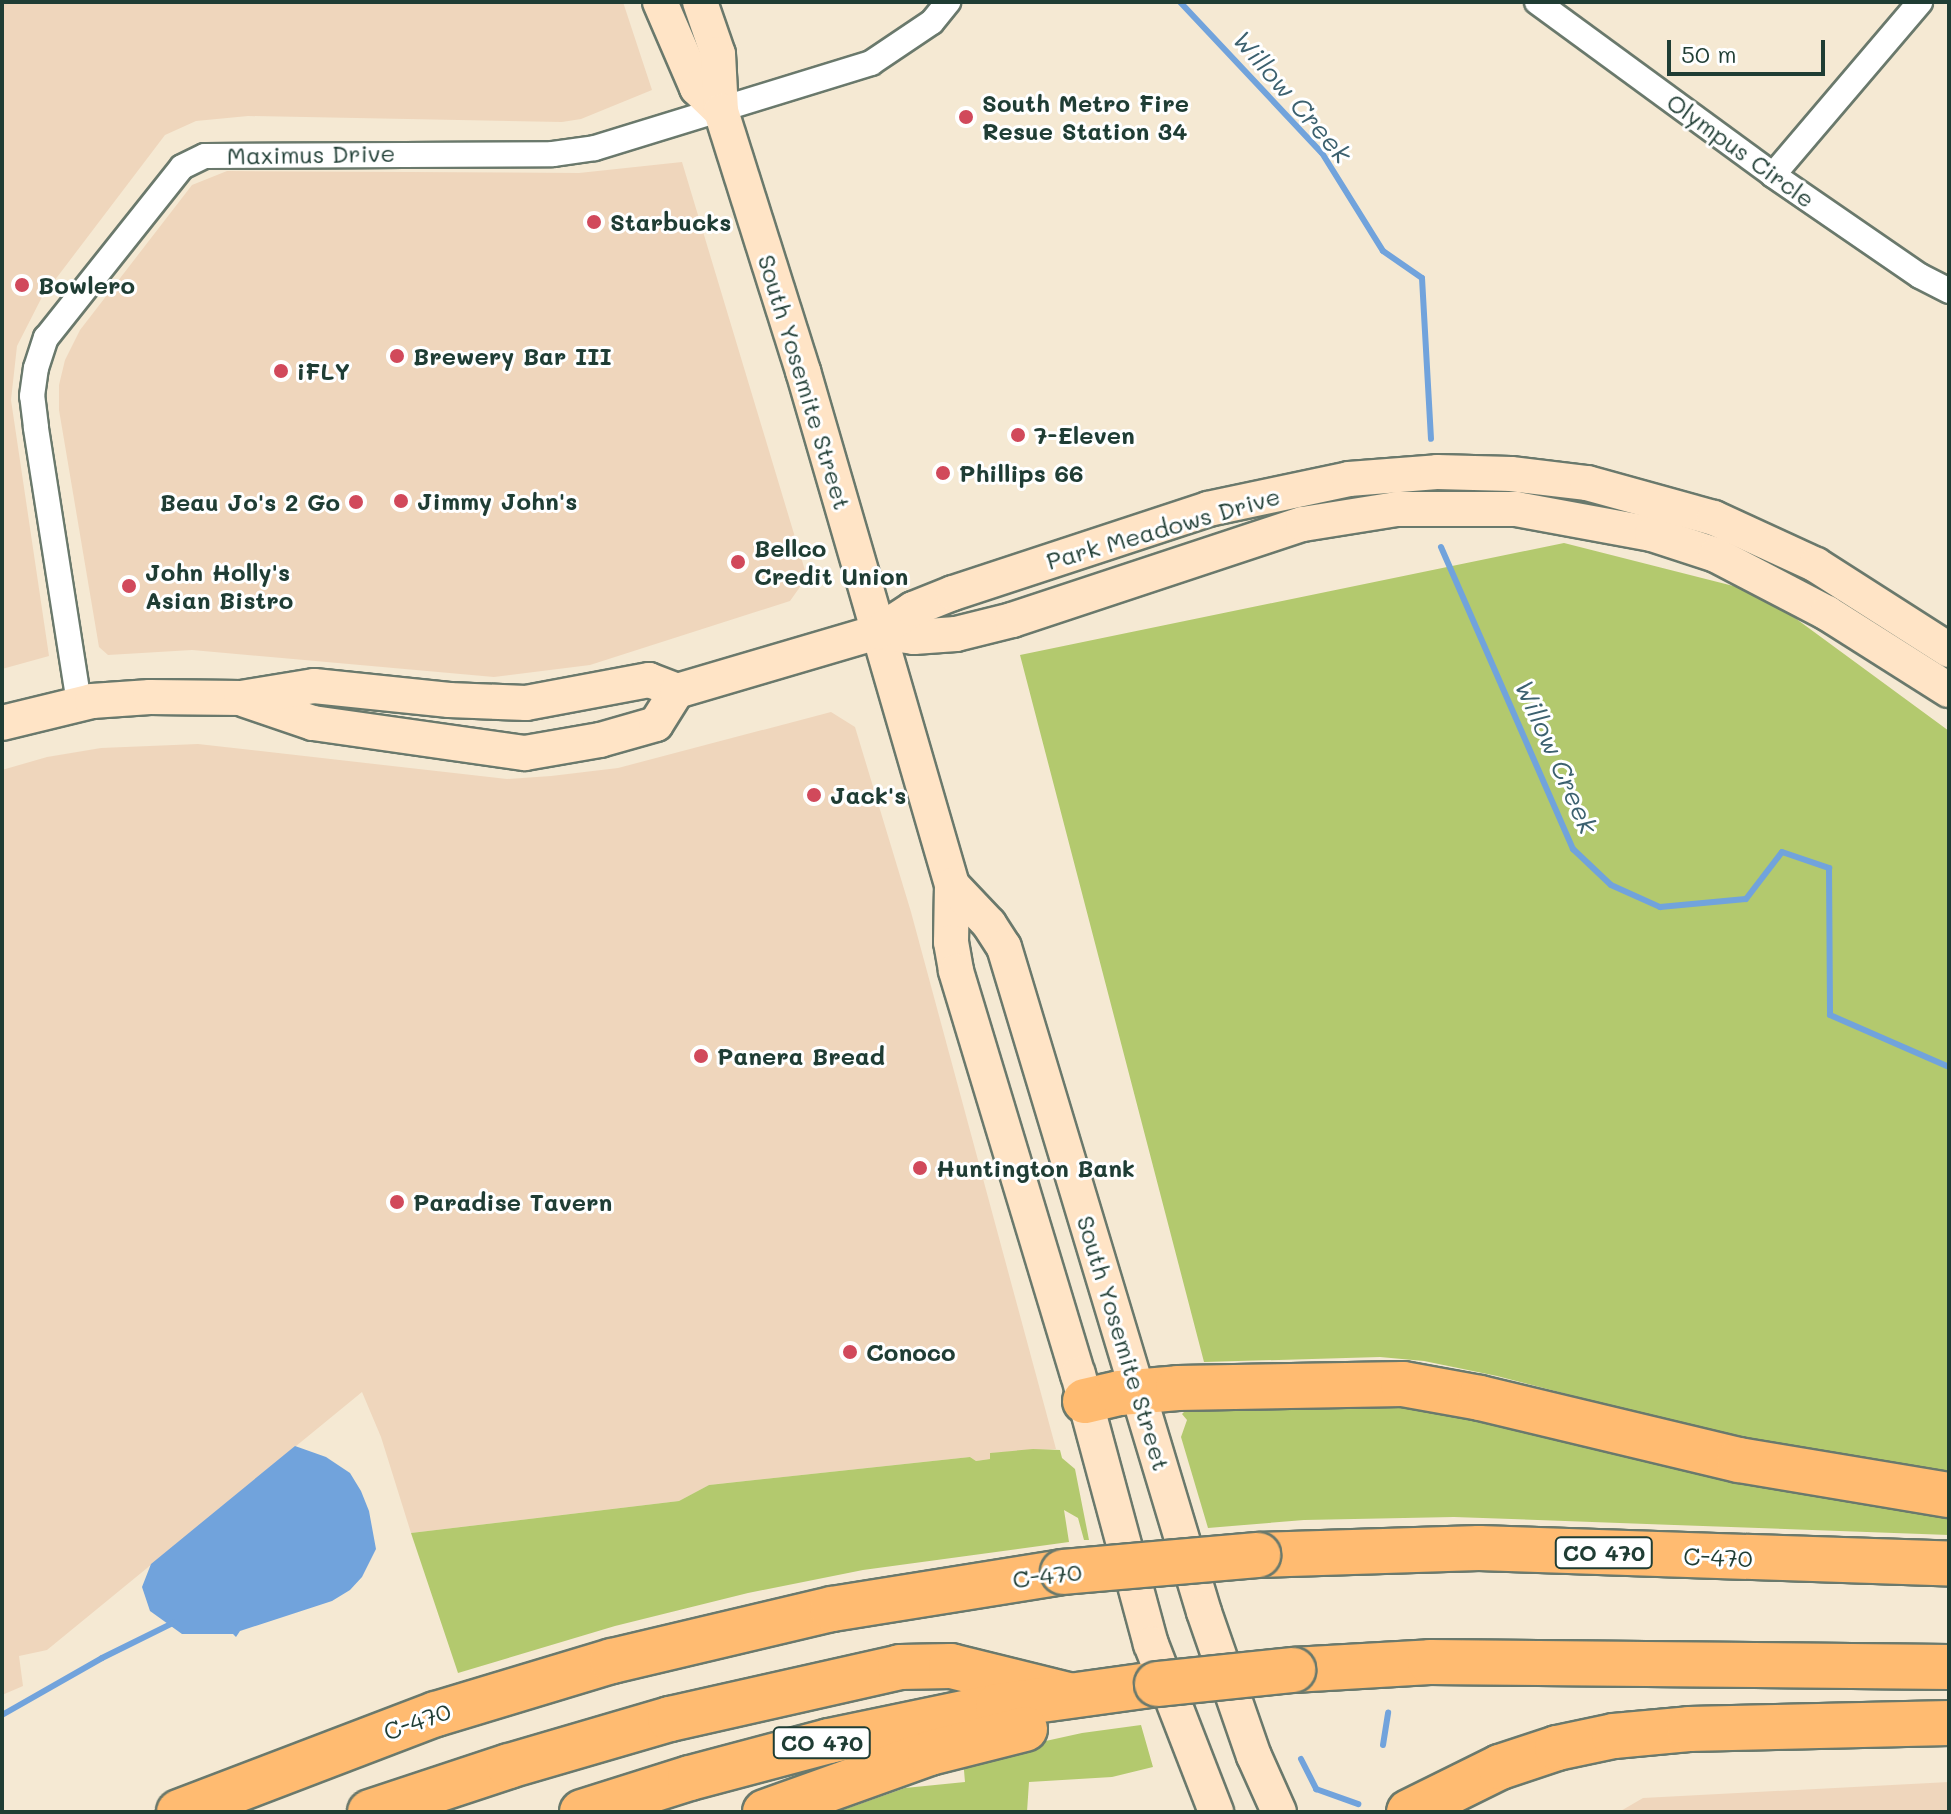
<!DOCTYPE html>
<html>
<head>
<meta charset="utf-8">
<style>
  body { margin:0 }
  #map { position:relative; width:1951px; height:1814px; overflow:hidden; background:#f5e9d3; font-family:Mali,sans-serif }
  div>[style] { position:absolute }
  .built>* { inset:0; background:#efd6bc }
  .green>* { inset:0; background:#b3c96e }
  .water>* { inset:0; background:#71a3dc }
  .stream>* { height:6px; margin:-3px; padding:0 3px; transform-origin:3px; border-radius:3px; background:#71a3dc }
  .roads { filter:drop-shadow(2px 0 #6a796c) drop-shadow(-2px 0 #6a796c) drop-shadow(0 2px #6a796c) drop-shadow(0 -2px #6a796c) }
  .street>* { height:24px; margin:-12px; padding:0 12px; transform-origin:12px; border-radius:12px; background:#fff }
  .secondary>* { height:34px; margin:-17px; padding:0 17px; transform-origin:17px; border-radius:17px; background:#ffe4c6 }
  .highway>* { height:44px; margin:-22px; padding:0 22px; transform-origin:22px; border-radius:22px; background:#ffbb71 }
  .bridges { filter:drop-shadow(2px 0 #6a796c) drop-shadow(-2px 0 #6a796c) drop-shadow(0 2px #6a796c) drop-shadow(0 -2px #6a796c) }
  .highway-bridge>* { height:44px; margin:-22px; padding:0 22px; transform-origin:22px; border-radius:22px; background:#ffbb71 }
  .dots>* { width:22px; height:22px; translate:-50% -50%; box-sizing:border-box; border:4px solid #fff; border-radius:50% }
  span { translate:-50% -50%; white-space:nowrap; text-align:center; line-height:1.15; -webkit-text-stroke:6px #fff; paint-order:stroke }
  .shield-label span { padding:2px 6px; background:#fff; border:2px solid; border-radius:6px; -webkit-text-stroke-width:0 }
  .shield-label { font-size:22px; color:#1f3d34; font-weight:700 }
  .poi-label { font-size:24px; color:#1f3d34; font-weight:700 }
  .left { translate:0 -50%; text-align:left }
  .right { translate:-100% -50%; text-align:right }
  .street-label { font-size:24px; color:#1f3d34 }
  .water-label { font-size:26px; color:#3c616f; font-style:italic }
  .frame { position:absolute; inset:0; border:4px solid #1f3d34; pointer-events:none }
  .scale { position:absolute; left:1667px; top:40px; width:158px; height:36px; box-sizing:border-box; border:4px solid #1f3d34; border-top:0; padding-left:10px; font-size:24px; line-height:28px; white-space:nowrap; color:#1f3d34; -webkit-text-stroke:6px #fff; paint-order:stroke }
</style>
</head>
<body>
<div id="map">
  <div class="built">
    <i style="clip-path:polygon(2px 2px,623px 2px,652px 90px,581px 119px,562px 122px,248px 116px,196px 121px,165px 135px,42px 297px,17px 346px,11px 400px,49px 656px,2px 669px)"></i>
    <i style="clip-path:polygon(682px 162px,807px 577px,790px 601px,590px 665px,494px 677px,192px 650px,108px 655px,99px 647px,59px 410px,59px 385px,65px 360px,80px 330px,192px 185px,227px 171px,579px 173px)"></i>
    <i style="clip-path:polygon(831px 712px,855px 727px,911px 912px,1056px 1449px,991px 1453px,990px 1459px,976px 1461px,970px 1457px,709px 1485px,679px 1501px,411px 1533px,381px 1437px,362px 1392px,47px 1650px,19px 1656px,23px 1686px,2px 1695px,2px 770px,47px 757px,101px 748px,198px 744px,507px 779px,551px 776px,618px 768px)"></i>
    <i style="clip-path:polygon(1949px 1782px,1949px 1812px,1619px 1812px,1643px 1798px)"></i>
  </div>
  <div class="green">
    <i style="clip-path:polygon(1564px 543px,1761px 593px,1949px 731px,1949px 1476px,1776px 1448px,1497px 1376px,1424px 1361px,1380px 1357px,1204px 1362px,1020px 655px)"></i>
    <i style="clip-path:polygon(1405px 1405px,1949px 1512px,1949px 1535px,1454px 1517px,1304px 1520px,1208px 1528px,1181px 1437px,1187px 1420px,1182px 1414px,1186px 1410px)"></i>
    <i style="clip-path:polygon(1033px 1449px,1060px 1450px,1062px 1458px,1075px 1469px,1089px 1540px,1084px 1540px,1078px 1518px,1064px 1510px,1069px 1542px,863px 1570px,748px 1593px,615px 1626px,458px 1673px,411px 1533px,679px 1501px,709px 1485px,970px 1457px,976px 1461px,990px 1459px,990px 1453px)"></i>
    <i style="clip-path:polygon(1141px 1725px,1153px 1767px,1112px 1777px,1029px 1782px,1027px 1812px,837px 1812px,905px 1788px,965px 1782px,963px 1759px,1082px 1733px)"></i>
  </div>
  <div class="water">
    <i style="clip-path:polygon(295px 1446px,326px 1457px,350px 1473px,361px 1491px,369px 1511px,376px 1549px,362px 1577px,350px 1590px,332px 1601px,240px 1631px,236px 1637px,233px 1634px,182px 1634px,150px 1611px,142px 1587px,151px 1564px)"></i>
  </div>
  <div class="stream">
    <i style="left:1180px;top:2px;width:207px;rotate:46.8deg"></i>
    <i style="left:1322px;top:153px;width:115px;rotate:58.1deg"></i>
    <i style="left:1383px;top:251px;width:47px;rotate:34.7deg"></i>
    <i style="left:1422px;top:278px;width:161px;rotate:86.8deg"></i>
    <i style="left:1441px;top:547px;width:330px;rotate:66.4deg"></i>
    <i style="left:1573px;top:849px;width:52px;rotate:43.5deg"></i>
    <i style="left:1611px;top:885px;width:54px;rotate:24.2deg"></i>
    <i style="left:1660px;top:907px;width:86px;rotate:-5.3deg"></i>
    <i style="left:1746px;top:899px;width:59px;rotate:-52.5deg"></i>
    <i style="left:1782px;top:852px;width:50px;rotate:18.8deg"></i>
    <i style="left:1829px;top:868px;width:147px;rotate:89.6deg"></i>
    <i style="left:1830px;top:1015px;width:130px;rotate:23.6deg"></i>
    <i style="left:2px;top:1715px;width:115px;rotate:-29.7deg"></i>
    <i style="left:102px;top:1658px;width:81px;rotate:-26.3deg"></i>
    <i style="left:1383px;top:1745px;width:33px;rotate:-81deg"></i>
    <i style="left:1301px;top:1759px;width:34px;rotate:63deg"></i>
    <i style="left:1316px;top:1789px;width:45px;rotate:19.7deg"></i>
  </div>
  <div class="roads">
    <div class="street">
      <i style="left:1537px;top:2px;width:293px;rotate:36.2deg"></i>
      <i style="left:1773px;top:175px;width:178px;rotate:34.5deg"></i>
      <i style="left:1920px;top:276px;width:33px;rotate:27deg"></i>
      <i style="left:1773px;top:175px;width:227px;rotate:-49.6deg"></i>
      <i style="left:79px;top:703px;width:279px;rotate:-98.9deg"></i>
      <i style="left:36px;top:427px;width:31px;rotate:-97deg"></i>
      <i style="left:32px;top:396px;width:28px;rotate:-82deg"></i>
      <i style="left:36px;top:368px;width:32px;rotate:-72deg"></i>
      <i style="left:46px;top:338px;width:218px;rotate:-51.5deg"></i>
      <i style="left:182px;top:167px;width:25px;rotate:-26deg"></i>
      <i style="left:205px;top:156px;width:348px;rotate:-0.3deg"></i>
      <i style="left:553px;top:154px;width:42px;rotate:-8.1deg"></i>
      <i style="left:595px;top:148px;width:289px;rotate:-17.1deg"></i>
      <i style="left:871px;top:63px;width:73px;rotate:-33.9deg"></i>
      <i style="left:932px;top:22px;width:26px;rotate:-51deg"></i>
    </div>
    <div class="secondary">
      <i style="left:660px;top:2px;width:94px;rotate:66.7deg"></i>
      <i style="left:697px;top:88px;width:33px;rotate:44deg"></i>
      <i style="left:700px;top:2px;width:55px;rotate:70.9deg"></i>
      <i style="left:718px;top:54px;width:57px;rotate:87deg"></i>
      <i style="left:721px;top:111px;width:273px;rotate:72.5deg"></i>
      <i style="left:803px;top:371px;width:535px;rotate:73.83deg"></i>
      <i style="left:952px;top:885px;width:57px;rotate:91deg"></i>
      <i style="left:951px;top:942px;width:29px;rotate:80deg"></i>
      <i style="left:956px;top:971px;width:421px;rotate:73.2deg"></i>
      <i style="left:1078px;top:1374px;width:280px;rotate:74.9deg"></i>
      <i style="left:1151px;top:1644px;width:180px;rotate:68.8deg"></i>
      <i style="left:878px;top:632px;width:36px;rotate:8deg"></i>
      <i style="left:914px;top:637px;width:42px;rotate:-4.1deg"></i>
      <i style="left:956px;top:634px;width:58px;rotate:-14deg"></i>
      <i style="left:1012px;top:620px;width:306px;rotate:-18.3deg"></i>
      <i style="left:1303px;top:524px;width:95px;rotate:-9.1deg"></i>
      <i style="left:1397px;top:509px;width:119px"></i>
      <i style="left:1516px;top:509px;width:138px;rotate:10.4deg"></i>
      <i style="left:1652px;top:534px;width:67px;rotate:18.2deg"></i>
      <i style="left:1716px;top:555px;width:125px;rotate:27.6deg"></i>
      <i style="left:1827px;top:613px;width:144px;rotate:32.3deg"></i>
      <i style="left:245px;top:700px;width:72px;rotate:18.7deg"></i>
      <i style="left:313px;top:723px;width:214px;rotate:8.1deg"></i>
      <i style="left:525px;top:753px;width:76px;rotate:-9.8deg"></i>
      <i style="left:600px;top:740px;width:58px;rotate:-15.9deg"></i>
      <i style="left:656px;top:724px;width:39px;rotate:-58deg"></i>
      <i style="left:2px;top:723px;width:93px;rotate:-13.7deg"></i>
      <i style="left:92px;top:701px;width:58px;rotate:-3.9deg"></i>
      <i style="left:150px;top:697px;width:91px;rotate:0.6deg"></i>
      <i style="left:241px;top:698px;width:74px;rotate:-9.3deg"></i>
      <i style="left:314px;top:686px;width:136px;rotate:5.9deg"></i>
      <i style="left:449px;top:700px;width:77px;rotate:2.2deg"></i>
      <i style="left:526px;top:703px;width:125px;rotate:-10.6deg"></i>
      <i style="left:649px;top:680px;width:30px;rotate:21deg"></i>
      <i style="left:677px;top:691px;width:209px;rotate:-16.4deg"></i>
      <i style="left:878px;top:632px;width:42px;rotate:-33.3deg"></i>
      <i style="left:913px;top:609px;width:43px;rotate:-21.8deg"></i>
      <i style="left:953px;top:593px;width:268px;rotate:-18.2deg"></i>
      <i style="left:1208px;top:509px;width:144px;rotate:-12deg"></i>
      <i style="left:1349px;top:479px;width:88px;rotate:-4.5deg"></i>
      <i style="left:1437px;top:472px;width:74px;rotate:1.5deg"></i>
      <i style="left:1511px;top:474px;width:77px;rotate:6.8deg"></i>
      <i style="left:1587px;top:483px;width:132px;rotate:15.4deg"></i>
      <i style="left:1714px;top:518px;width:112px;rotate:24.7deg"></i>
      <i style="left:1816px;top:565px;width:158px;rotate:32.6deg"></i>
      <i style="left:952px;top:885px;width:54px;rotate:46.5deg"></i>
      <i style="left:989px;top:924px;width:27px;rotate:57deg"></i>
      <i style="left:1004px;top:947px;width:694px;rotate:73.26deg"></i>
      <i style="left:1204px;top:1612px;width:152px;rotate:70.9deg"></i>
      <i style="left:1254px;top:1756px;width:61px;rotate:65.9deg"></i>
    </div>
    <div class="highway">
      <i style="left:1085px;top:1401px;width:36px;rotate:-13deg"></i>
      <i style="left:1120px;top:1393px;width:58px;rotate:-4.9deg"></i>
      <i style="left:1178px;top:1388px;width:225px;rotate:-1deg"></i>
      <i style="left:1403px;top:1384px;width:78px;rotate:10.3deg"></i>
      <i style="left:1480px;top:1398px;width:266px;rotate:13.5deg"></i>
      <i style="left:1739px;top:1460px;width:213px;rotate:9.5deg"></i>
      <i style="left:1258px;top:1555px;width:221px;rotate:-1.8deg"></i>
      <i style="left:1479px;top:1548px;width:470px;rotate:1.9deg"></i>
      <i style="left:1293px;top:1670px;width:137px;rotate:-3.3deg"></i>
      <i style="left:1430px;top:1662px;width:519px;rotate:0.55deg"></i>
      <i style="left:179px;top:1812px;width:275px;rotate:-20.9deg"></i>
      <i style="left:436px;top:1714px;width:184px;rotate:-16.8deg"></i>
      <i style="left:612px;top:1661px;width:226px;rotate:-13.3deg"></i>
      <i style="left:832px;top:1609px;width:234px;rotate:-9.1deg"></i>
      <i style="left:370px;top:1812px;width:146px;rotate:-18.3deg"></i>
      <i style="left:509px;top:1766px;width:168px;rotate:-16.3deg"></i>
      <i style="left:670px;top:1719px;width:236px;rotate:-12.7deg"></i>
      <i style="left:900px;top:1667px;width:51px;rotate:-1.1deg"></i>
      <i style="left:951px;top:1666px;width:121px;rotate:13.9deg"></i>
      <i style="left:582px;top:1812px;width:113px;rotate:-17.5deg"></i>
      <i style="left:690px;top:1778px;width:144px;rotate:-14.9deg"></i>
      <i style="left:829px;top:1741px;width:173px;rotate:-11.7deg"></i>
      <i style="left:998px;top:1706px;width:161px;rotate:-7.9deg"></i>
      <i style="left:765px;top:1812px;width:175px;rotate:-19.7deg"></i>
      <i style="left:930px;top:1753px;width:98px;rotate:-14.2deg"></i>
      <i style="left:1409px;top:1812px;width:102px;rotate:-26.3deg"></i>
      <i style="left:1500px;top:1767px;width:60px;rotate:-18.4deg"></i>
      <i style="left:1557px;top:1748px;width:58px;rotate:-11.9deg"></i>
      <i style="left:1614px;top:1736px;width:75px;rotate:-5.3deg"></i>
      <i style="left:1689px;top:1729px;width:260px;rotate:-1.3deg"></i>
    </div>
  </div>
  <div class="bridges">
    <div class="highway-bridge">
      <i style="left:1063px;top:1572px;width:196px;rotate:-5deg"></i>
      <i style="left:1157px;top:1684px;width:137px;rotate:-5.9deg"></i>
    </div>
  </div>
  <div class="dots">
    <i style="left:966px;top:117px;background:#d1495b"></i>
    <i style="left:594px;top:222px;background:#d1495b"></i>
    <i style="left:22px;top:285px;background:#d1495b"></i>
    <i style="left:397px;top:356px;background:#d1495b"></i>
    <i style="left:281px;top:371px;background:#d1495b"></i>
    <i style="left:1018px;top:435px;background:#d1495b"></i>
    <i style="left:943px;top:473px;background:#d1495b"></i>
    <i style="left:401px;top:501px;background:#d1495b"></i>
    <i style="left:356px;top:502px;background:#d1495b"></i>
    <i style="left:738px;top:562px;background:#d1495b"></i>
    <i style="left:129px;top:586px;background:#d1495b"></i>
    <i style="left:814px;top:795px;background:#d1495b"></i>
    <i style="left:701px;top:1056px;background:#d1495b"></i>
    <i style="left:920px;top:1168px;background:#d1495b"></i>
    <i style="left:397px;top:1202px;background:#d1495b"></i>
    <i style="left:850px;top:1352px;background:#d1495b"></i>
  </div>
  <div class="shield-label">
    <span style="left:1604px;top:1553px">CO 470</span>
    <span style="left:822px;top:1743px">CO 470</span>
  </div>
  <div class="poi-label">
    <span class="left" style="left:982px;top:117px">South Metro Fire<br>Resue Station 34</span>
    <span class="left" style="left:610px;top:222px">Starbucks</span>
    <span class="left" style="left:38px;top:285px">Bowlero</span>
    <span class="left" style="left:413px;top:356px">Brewery Bar III</span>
    <span class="left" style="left:297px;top:371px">iFLY</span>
    <span class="left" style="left:1034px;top:435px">7-Eleven</span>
    <span class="left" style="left:959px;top:473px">Phillips 66</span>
    <span class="left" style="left:417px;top:501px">Jimmy John's</span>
    <span class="right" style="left:340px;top:502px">Beau Jo's 2 Go</span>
    <span class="left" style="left:754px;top:562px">Bellco<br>Credit Union</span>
    <span class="left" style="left:145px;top:586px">John Holly's<br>Asian Bistro</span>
    <span class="left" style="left:830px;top:795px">Jack's</span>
    <span class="left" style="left:717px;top:1056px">Panera Bread</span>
    <span class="left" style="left:936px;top:1168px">Huntington Bank</span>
    <span class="left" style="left:413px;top:1202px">Paradise Tavern</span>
    <span class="left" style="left:866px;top:1352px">Conoco</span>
  </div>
  <div class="street-label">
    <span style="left:1741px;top:150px;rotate:36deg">Olympus Circle</span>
    <span style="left:311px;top:154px;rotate:-1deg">Maximus Drive</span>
    <span style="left:805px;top:382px;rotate:73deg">South Yosemite Street</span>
    <span style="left:1163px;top:528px;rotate:-16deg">Park Meadows Drive</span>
    <span style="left:1124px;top:1343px;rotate:73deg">South Yosemite Street</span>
    <span style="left:1718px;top:1557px;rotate:2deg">C-470</span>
    <span style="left:1047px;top:1575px;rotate:-7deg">C-470</span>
    <span style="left:417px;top:1721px;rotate:-19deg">C-470</span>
  </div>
  <div class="water-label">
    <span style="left:1292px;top:97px;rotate:49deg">Willow Creek</span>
    <span style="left:1556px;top:757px;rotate:66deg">Willow Creek</span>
  </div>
  <div class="frame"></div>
  <div class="scale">50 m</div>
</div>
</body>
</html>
